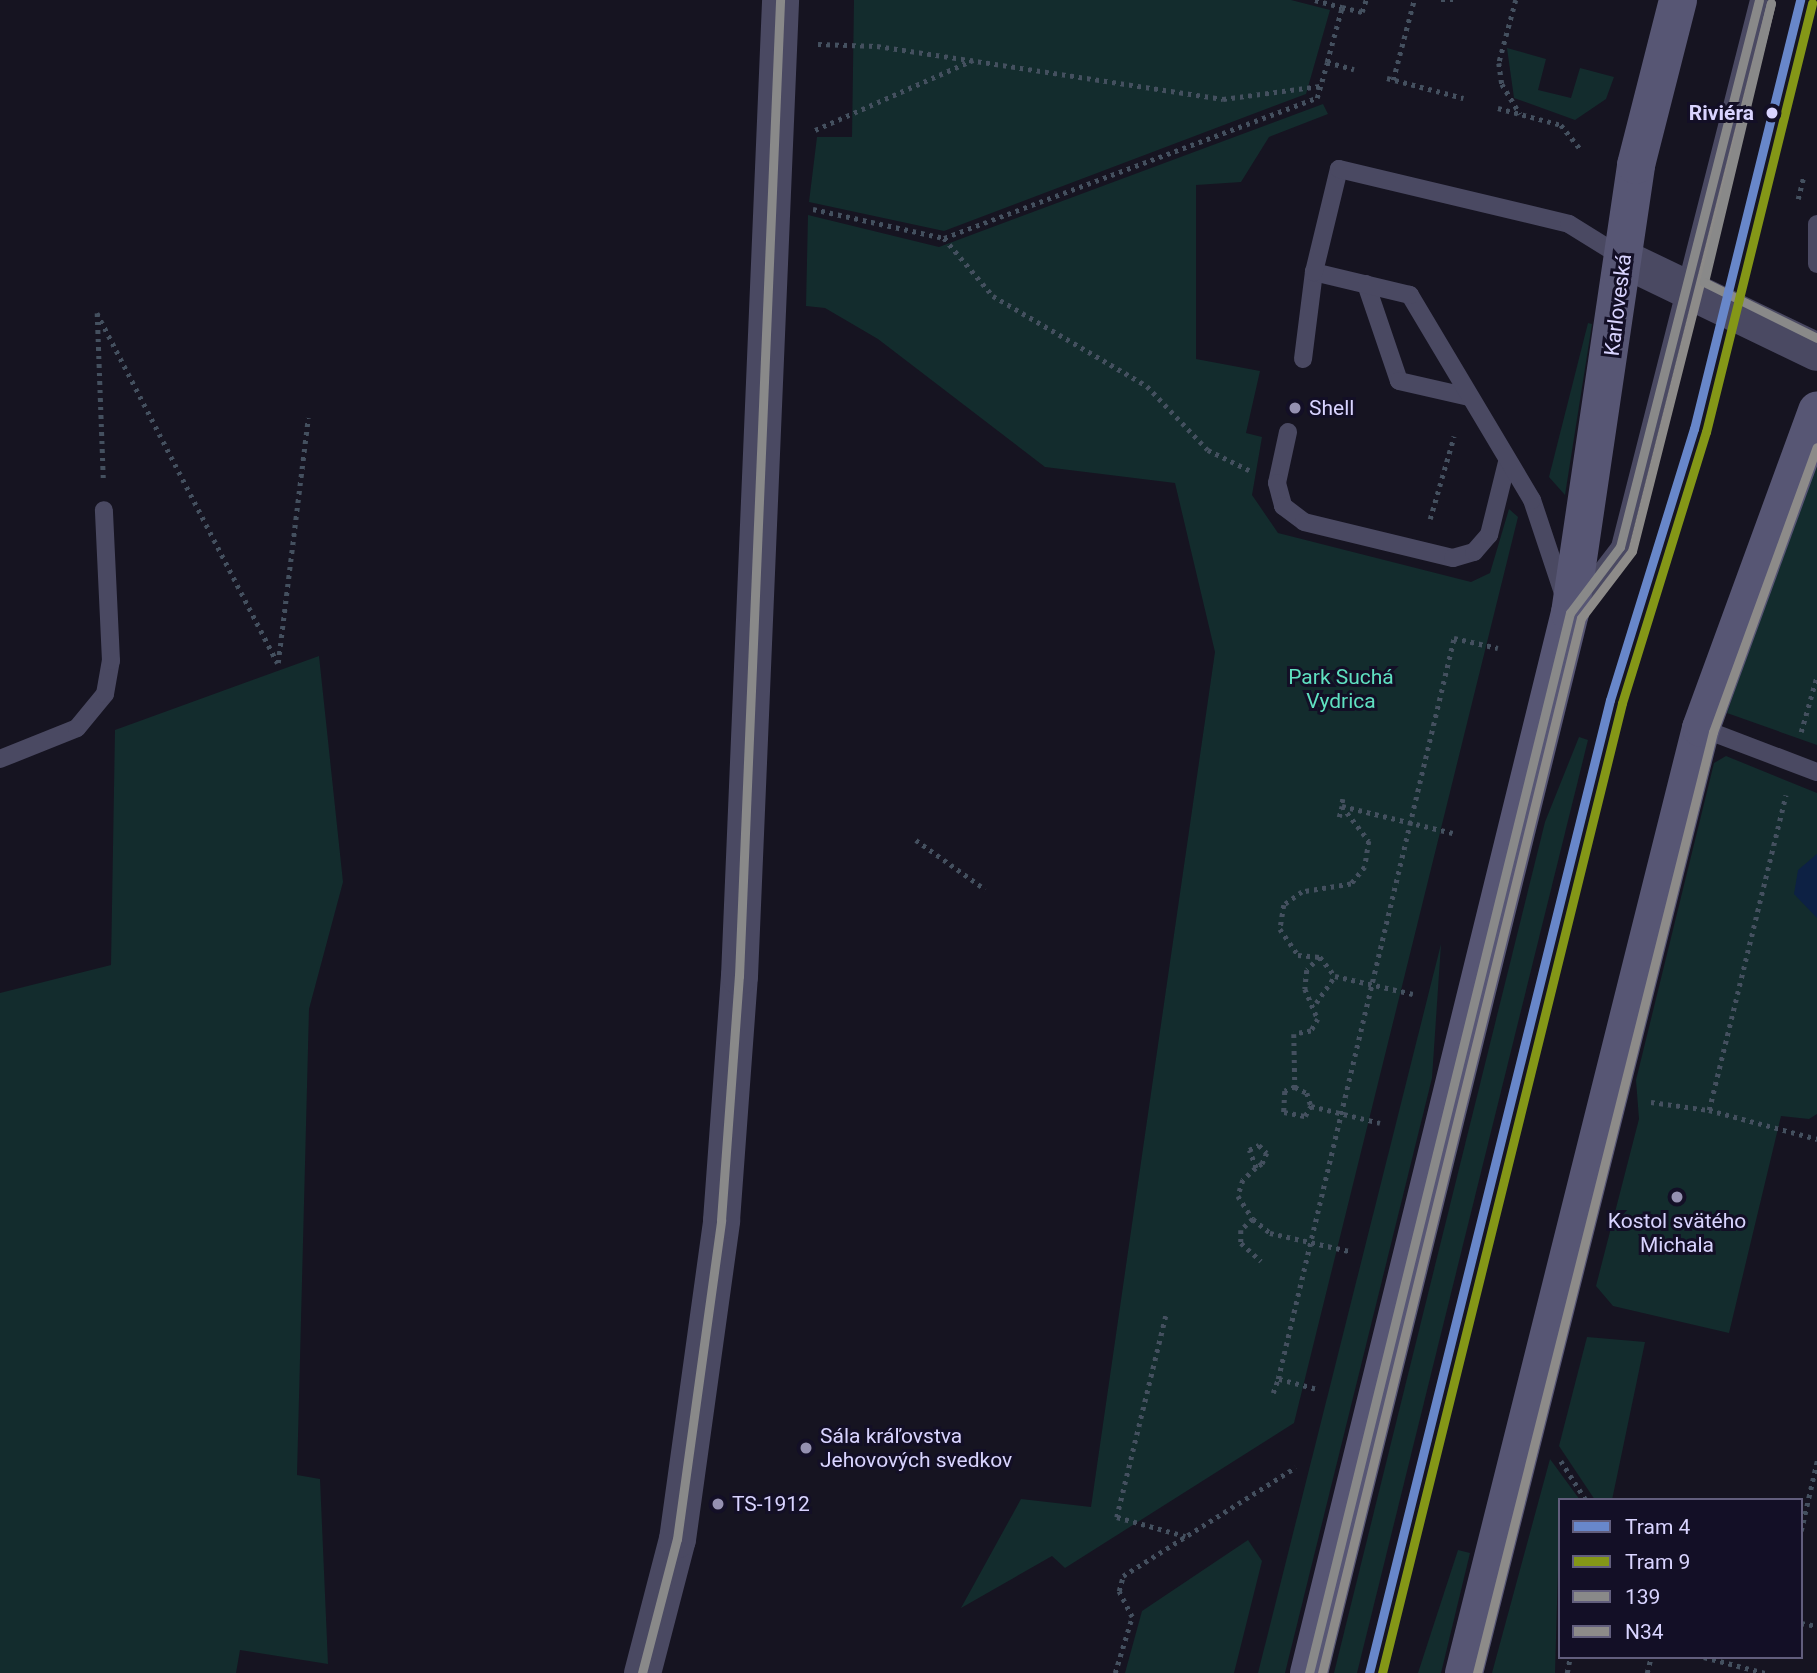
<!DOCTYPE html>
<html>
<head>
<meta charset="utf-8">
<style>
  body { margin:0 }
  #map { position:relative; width:1817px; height:1673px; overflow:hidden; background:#161421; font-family:Roboto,sans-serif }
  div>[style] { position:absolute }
  .green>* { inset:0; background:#132c2d }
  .water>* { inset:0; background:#0d2144 }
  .path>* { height:4.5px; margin-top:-2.25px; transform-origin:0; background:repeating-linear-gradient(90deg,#44505f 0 3.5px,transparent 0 8.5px) }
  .service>* { height:18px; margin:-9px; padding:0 9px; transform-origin:9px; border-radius:9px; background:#4a4962 }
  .minor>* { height:37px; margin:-18.5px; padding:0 18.5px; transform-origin:18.5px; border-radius:18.5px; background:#4a4962 }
  .tertiary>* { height:38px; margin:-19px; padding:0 19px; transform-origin:19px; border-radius:19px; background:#4a4962 }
  .secondary>* { height:38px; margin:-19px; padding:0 19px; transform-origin:19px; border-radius:19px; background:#575674 }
  .bus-1>* { height:9px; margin:-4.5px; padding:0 4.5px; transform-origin:4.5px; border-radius:4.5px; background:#898989 }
  .bus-2>* { height:9px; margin:-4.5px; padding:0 4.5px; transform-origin:4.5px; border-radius:4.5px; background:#8d8b89 }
  .bus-3>* { height:9px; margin:-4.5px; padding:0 4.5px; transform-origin:4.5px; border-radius:4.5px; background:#898989 }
  .tram-1>* { height:9px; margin:-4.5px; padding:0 4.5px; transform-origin:4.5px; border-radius:4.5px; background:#6887ca }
  .tram-2>* { height:9px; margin:-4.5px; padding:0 4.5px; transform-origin:4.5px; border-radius:4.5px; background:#849717 }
  .dots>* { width:19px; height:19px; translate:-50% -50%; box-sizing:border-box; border:4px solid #130f26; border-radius:50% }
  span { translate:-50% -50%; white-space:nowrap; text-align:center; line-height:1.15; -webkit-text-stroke:6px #130f26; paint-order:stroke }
  .stop-label { font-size:21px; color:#d9d4ff; font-weight:700 }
  .right { translate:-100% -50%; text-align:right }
  .street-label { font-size:21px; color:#d9d4ff }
  .poi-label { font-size:21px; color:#d9d4ff }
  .left { translate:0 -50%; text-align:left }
  .park-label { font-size:21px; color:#5fe0c0 }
  .legend { position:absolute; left:1558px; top:1498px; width:245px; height:161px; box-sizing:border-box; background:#130f26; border:2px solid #625e7d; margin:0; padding:9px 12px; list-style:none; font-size:21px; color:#d9d4ff }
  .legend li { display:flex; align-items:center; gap:14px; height:35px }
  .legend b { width:35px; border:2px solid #625e7d }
</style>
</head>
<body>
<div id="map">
  <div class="green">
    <i style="clip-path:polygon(854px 0,1291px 0,1330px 10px,1306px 94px,944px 231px,809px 202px,817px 137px,852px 137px)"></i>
    <i style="clip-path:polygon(1507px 48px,1546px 59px,1538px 90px,1571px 98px,1580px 68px,1614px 77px,1606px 99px,1575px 120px,1514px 98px)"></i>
    <i style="clip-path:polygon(1323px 104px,1328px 114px,1269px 137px,1241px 182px,1196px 185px,1196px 359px,1260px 371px,1246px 433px,1262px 437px,1252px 495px,1278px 533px,1471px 582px,1490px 573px,1509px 509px,1518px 517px,1294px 1423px,1065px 1568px,1052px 1556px,961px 1608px,1021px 1499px,1091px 1507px,1215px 652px,1175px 483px,1045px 467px,878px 339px,825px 308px,806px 306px,808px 215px,939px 247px)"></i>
    <i style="clip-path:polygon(1588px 323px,1592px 324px,1565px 495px,1549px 477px)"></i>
    <i style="clip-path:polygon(1817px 452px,1817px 745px,1727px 713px)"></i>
    <i style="clip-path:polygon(319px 656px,343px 882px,309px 1009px,297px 1475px,320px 1479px,328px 1664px,240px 1650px,236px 1673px,0 1673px,0 993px,111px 965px,115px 730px)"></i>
    <i style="clip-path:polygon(1579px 737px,1588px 740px,1357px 1673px,1334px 1673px,1545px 822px)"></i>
    <i style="clip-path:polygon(1726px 756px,1817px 793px,1817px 1114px,1809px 1119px,1781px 1116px,1729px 1333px,1613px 1306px,1596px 1286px,1639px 1119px,1636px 1080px,1714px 763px)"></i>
    <i style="clip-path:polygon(1441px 944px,1432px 1078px,1285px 1673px,1258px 1673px)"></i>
    <i style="clip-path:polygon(1587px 1337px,1645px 1342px,1612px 1500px,1595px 1500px,1559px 1446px)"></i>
    <i style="clip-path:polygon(1550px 1459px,1580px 1500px,1560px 1500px,1555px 1673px,1492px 1673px)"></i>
    <i style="clip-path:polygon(1248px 1540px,1262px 1561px,1234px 1673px,1125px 1673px,1142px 1611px)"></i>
    <i style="clip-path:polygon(1458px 1550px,1470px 1553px,1441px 1673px,1418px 1673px)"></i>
  </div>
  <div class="water">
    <i style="clip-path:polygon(1817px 854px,1817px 918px,1794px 894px,1798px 870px)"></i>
  </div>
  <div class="path">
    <i style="left:1315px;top:0;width:28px;rotate:15deg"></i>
    <i style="left:1441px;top:0;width:17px"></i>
    <i style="left:1516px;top:0;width:65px;rotate:105.1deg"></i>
    <i style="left:1499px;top:63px;width:21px;rotate:82deg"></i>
    <i style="left:1502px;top:84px;width:35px;rotate:59deg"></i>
    <i style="left:818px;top:44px;width:59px;rotate:1.9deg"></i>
    <i style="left:877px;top:46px;width:350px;rotate:8.7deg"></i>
    <i style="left:1223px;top:99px;width:98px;rotate:-7.6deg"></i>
    <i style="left:1327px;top:62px;width:57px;rotate:-74.7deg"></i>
    <i style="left:1342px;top:7px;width:21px;rotate:14deg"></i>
    <i style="left:1362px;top:12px;width:13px;rotate:-72deg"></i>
    <i style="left:1387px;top:78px;width:79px;rotate:14.7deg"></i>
    <i style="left:1393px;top:80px;width:83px;rotate:-75.3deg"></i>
    <i style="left:1498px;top:108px;width:65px;rotate:15.1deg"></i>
    <i style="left:1561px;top:125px;width:33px;rotate:51deg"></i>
    <i style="left:815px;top:130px;width:173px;rotate:-23.9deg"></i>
    <i style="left:1798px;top:199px;width:21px;rotate:-76deg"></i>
    <i style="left:813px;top:209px;width:134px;rotate:12.5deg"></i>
    <i style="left:944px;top:238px;width:398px;rotate:-20.6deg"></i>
    <i style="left:1317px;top:98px;width:37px;rotate:-74deg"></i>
    <i style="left:1327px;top:62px;width:28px;rotate:15deg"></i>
    <i style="left:944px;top:238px;width:76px;rotate:49.8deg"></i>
    <i style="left:993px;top:296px;width:178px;rotate:30.3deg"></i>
    <i style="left:1147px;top:386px;width:88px;rotate:46.4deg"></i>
    <i style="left:1208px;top:450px;width:46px;rotate:26deg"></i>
    <i style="left:103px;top:478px;width:165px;rotate:-92.1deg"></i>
    <i style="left:97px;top:313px;width:394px;rotate:62.7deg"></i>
    <i style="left:278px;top:663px;width:247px;rotate:-83deg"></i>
    <i style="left:1430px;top:519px;width:86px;rotate:-73.9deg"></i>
    <i style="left:1801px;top:732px;width:58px;rotate:-74.1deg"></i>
    <i style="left:1343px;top:799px;width:7px;rotate:98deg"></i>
    <i style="left:1342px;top:806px;width:114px;rotate:13.7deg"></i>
    <i style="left:1339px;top:817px;width:11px;rotate:-75deg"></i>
    <i style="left:1342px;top:806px;width:44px;rotate:52.4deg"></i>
    <i style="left:1369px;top:841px;width:26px;rotate:99deg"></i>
    <i style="left:1365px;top:867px;width:22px;rotate:129deg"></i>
    <i style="left:1351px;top:884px;width:50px;rotate:170.7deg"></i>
    <i style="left:1302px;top:892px;width:22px;rotate:144deg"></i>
    <i style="left:1284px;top:905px;width:24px;rotate:99deg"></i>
    <i style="left:1280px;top:929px;width:32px;rotate:55deg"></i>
    <i style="left:1298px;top:955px;width:22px;rotate:5deg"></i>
    <i style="left:1320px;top:957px;width:24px;rotate:52deg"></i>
    <i style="left:1335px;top:976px;width:80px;rotate:13deg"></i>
    <i style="left:916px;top:840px;width:85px;rotate:35.4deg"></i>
    <i style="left:1320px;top:957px;width:18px;rotate:135deg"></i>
    <i style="left:1307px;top:970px;width:19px;rotate:96deg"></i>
    <i style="left:1305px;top:989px;width:33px;rotate:67deg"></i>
    <i style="left:1318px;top:1019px;width:14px;rotate:120deg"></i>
    <i style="left:1311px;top:1031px;width:17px;rotate:170deg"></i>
    <i style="left:1294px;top:1034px;width:53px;rotate:88.9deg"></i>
    <i style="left:1295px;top:1087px;width:13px;rotate:27deg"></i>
    <i style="left:1307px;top:1093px;width:14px;rotate:73deg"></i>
    <i style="left:1311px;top:1106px;width:71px;rotate:13.8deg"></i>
    <i style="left:1316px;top:1003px;width:33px;rotate:-55deg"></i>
    <i style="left:1295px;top:1087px;width:11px;rotate:158deg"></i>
    <i style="left:1285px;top:1091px;width:21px;rotate:93deg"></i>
    <i style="left:1284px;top:1112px;width:21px;rotate:11deg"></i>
    <i style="left:1305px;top:1116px;width:12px;rotate:-59deg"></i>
    <i style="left:1651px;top:1102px;width:59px;rotate:7.9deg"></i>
    <i style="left:1709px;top:1110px;width:112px;rotate:15deg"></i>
    <i style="left:1709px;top:1110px;width:324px;rotate:-76.3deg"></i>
    <i style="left:1256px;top:1168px;width:19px;rotate:-111deg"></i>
    <i style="left:1249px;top:1150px;width:11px;rotate:-27deg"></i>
    <i style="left:1259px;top:1145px;width:11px;rotate:45deg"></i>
    <i style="left:1267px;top:1153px;width:12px;rotate:114deg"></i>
    <i style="left:1262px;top:1164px;width:7px;rotate:146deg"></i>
    <i style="left:1256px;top:1168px;width:18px;rotate:137deg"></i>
    <i style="left:1243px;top:1180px;width:17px;rotate:107deg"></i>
    <i style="left:1238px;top:1196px;width:27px;rotate:57deg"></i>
    <i style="left:1253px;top:1219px;width:22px;rotate:39deg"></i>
    <i style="left:1270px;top:1233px;width:81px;rotate:12.8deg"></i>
    <i style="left:1253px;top:1219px;width:16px;rotate:137deg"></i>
    <i style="left:1241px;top:1230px;width:13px;rotate:90deg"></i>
    <i style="left:1241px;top:1243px;width:27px;rotate:42deg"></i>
    <i style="left:1166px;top:1316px;width:207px;rotate:103.7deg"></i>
    <i style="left:1117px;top:1517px;width:71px;rotate:15.6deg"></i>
    <i style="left:1315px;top:1389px;width:38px;rotate:-165deg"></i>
    <i style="left:1278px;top:1379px;width:762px;rotate:-76.64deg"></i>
    <i style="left:1454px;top:638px;width:45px;rotate:12.8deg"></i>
    <i style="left:1273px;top:1393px;width:15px;rotate:-70deg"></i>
    <i style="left:1561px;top:1461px;width:46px;rotate:57.3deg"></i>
    <i style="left:1801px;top:1531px;width:72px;rotate:-77.1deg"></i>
    <i style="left:1801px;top:1623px;width:16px;rotate:11deg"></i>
    <i style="left:1704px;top:1657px;width:63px;rotate:14.7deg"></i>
    <i style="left:1115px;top:1673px;width:59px;rotate:-73.1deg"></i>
    <i style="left:1132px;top:1617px;width:29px;rotate:-117deg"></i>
    <i style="left:1119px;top:1591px;width:16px;rotate:-75deg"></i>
    <i style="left:1123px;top:1576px;width:204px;rotate:-32.2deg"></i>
    <i style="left:1567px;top:1673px;width:16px;rotate:-79deg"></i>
    <i style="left:1647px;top:1673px;width:16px;rotate:-76deg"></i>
  </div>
  <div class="service">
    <i style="left:1817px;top:224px;width:40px;rotate:90deg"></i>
    <i style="left:1366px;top:284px;width:102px;rotate:71.2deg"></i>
    <i style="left:1399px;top:381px;width:72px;rotate:12.9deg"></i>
    <i style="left:1303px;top:359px;width:88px;rotate:-82.8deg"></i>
    <i style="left:1288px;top:432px;width:52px;rotate:102.2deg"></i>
    <i style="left:1277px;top:483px;width:24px;rotate:75deg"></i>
    <i style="left:1283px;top:506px;width:26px;rotate:37deg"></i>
    <i style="left:1304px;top:522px;width:153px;rotate:13.6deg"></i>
    <i style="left:1453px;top:558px;width:22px;rotate:-16deg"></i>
    <i style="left:1474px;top:552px;width:23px;rotate:-49deg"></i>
    <i style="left:1489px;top:535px;width:75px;rotate:-76.1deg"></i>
    <i style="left:1563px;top:593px;width:98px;rotate:-108.4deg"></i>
    <i style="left:1532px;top:500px;width:239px;rotate:-120.8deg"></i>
    <i style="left:1410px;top:295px;width:99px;rotate:-166.5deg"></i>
    <i style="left:1314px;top:272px;width:106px;rotate:-76.4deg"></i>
    <i style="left:1339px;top:169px;width:236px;rotate:13.4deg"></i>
    <i style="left:1569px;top:224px;width:62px;rotate:31.9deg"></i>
    <i style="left:1580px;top:599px;width:66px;rotate:-52.4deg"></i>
    <i style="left:1620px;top:547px;width:564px;rotate:-75.74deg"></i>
    <i style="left:1701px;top:728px;width:124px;rotate:20.8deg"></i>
    <i style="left:0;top:759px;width:83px;rotate:-21.9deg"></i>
    <i style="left:77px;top:728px;width:44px;rotate:-50.5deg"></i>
    <i style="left:105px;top:694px;width:34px;rotate:-80deg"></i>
    <i style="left:111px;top:661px;width:151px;rotate:-92.7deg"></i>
  </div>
  <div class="minor">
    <i style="left:642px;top:1673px;width:138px;rotate:-75.4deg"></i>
    <i style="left:677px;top:1539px;width:322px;rotate:-82.1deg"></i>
    <i style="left:721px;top:1220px;width:245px;rotate:-85.8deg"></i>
    <i style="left:739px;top:976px;width:977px;rotate:-87.59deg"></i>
  </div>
  <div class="tertiary">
    <i style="left:1624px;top:259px;width:214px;rotate:25.7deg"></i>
  </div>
  <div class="secondary">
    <i style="left:1309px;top:1673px;width:1092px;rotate:-76.17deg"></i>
    <i style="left:1570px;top:613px;width:453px;rotate:-81.6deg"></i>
    <i style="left:1636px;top:165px;width:170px;rotate:-75.7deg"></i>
    <i style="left:1464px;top:1673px;width:974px;rotate:-75.92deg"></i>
    <i style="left:1701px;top:728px;width:338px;rotate:-69.9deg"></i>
  </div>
  <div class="bus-1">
    <i style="left:642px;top:1673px;width:138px;rotate:-75.4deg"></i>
    <i style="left:677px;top:1539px;width:322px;rotate:-82.1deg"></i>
    <i style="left:721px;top:1220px;width:245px;rotate:-85.8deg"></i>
    <i style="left:739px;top:976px;width:977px;rotate:-87.59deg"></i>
    <i style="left:1309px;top:1673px;width:1092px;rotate:-76.17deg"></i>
    <i style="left:1570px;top:613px;width:83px;rotate:-52.9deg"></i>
    <i style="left:1620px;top:547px;width:564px;rotate:-75.74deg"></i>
  </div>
  <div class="bus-2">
    <i style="left:1322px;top:1673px;width:1086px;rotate:-76.21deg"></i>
    <i style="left:1581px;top:618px;width:84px;rotate:-52.7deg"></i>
    <i style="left:1632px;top:551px;width:565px;rotate:-75.77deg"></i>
    <i style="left:1477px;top:1673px;width:970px;rotate:-75.92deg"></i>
    <i style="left:1713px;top:732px;width:303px;rotate:-70deg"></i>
  </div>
  <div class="bus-3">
    <i style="left:1771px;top:3px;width:287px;rotate:103.5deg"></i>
    <i style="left:1704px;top:282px;width:126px;rotate:26.4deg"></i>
  </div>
  <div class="tram-1">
    <i style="left:1369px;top:1673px;width:1002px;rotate:-76.09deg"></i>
    <i style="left:1610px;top:700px;width:284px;rotate:-72.8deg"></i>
    <i style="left:1694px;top:429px;width:442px;rotate:-76.1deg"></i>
  </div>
  <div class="tram-2">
    <i style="left:1382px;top:1673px;width:999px;rotate:-76.1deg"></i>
    <i style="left:1622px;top:703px;width:284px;rotate:-72.8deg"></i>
    <i style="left:1706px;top:432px;width:442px;rotate:-76.1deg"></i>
  </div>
  <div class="dots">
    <i style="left:1772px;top:113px;background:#d9d4ff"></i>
    <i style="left:1295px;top:408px;background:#9591b1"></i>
    <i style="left:1677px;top:1197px;background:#9591b1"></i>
    <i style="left:806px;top:1448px;background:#9591b1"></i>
    <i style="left:718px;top:1504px;background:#9591b1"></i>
  </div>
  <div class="stop-label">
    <span class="right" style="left:1754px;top:113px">Riviéra</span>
  </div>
  <div class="street-label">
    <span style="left:1618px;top:305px;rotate:-83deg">Karloveská</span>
  </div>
  <div class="poi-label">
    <span class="left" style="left:1309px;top:408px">Shell</span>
    <span style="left:1677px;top:1233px">Kostol svätého<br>Michala</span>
    <span class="left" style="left:820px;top:1448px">Sála kráľovstva<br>Jehovových svedkov</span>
    <span class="left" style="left:732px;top:1504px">TS-1912</span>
  </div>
  <div class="park-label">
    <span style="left:1341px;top:689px">Park Suchá<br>Vydrica</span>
  </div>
  <ul class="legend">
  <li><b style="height:9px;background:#6887ca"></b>Tram 4</li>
  <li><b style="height:9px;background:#849717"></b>Tram 9</li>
  <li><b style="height:9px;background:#898989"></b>139</li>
  <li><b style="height:9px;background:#8d8b89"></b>N34</li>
  </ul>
</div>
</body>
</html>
